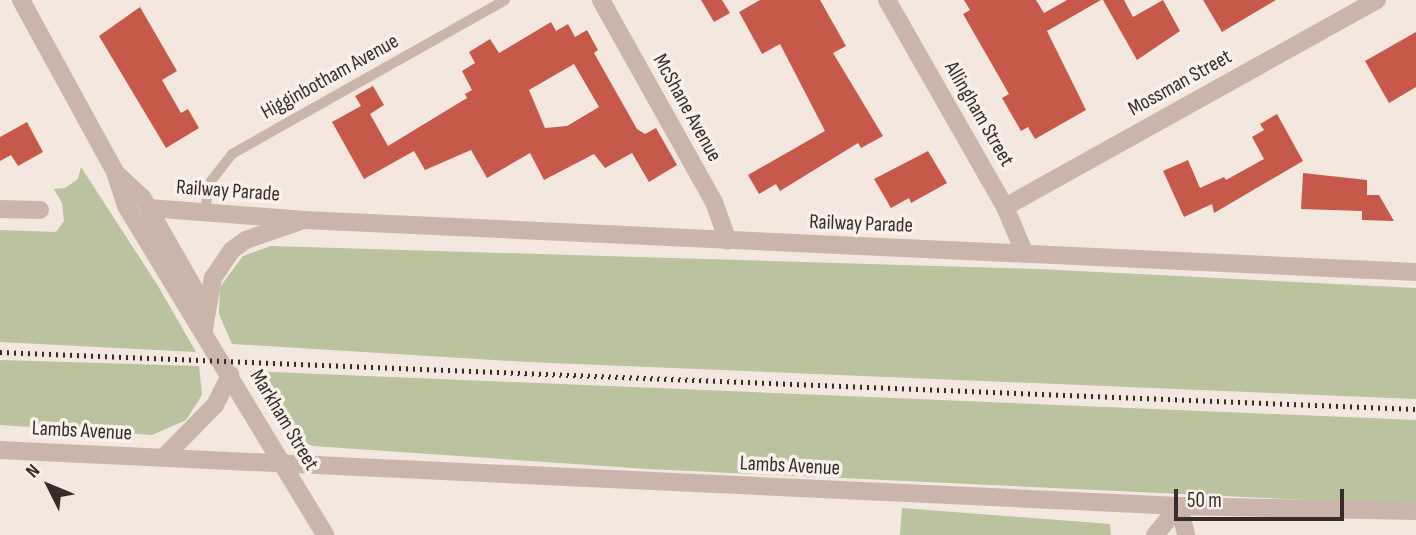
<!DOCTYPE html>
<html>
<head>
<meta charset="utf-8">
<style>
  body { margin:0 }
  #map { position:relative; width:1416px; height:535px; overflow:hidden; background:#f3e7de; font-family:"Sofia Sans Condensed",sans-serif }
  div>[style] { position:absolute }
  .green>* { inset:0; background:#bac29e }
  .building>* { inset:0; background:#c65949 }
  .service>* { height:10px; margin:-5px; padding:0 5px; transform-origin:5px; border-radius:5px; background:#cbb5aa }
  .minor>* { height:18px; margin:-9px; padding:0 9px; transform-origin:9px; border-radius:9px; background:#cbb5aa }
  .tertiary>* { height:18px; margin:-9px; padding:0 9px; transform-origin:9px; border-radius:9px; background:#cbb5aa }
  .rail>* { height:5px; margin-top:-2.5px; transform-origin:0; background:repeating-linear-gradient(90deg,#382c29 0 2px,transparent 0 7px) }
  span { translate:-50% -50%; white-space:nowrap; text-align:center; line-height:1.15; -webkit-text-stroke:7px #faf1eb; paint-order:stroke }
  .street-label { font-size:21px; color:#382c29 }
  .north { position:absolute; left:14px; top:451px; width:70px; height:70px; -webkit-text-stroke:5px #faf1eb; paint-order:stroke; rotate:313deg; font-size:19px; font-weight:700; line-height:28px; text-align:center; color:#382c29 }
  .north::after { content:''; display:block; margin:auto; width:24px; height:32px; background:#382c29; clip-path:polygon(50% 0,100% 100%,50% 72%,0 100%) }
  .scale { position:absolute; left:1174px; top:489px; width:170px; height:32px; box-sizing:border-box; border:4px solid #382c29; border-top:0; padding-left:9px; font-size:21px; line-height:24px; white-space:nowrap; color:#382c29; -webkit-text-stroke:5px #faf1eb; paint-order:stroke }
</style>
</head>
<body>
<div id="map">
  <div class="green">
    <i style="clip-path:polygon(81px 167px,158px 286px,196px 352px,0 342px,0 230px,56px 232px,64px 221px,62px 203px,54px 189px,65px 188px,78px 179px)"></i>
    <i style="clip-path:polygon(271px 246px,1038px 269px,1416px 288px,1416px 399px,528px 362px,232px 344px,219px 314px,220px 287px,243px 256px)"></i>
    <i style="clip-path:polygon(0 360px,199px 366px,202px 395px,186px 420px,152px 435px,0 425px)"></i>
    <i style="clip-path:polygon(249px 371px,1416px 420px,1416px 505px,648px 469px,313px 446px,286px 436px)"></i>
    <i style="clip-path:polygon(902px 508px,1110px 524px,1111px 535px,900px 535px)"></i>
  </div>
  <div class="building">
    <i style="clip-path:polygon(701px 0,722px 0,730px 13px,714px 22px)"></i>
    <i style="clip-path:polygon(760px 0,820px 0,846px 46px,833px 53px,883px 136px,861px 148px,858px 143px,780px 191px,776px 184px,759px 194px,748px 175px,825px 131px,780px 44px,762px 54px,739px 12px)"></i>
    <i style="clip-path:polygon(964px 0,1036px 0,1044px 13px,1067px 0,1101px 0,1047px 31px,1086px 110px,1035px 139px,1028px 127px,1021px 131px,1002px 98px,1009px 94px,963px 14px,970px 10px)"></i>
    <i style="clip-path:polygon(1103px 0,1124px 0,1133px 17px,1163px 0,1180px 31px,1137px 60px)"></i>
    <i style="clip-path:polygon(1203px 0,1276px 0,1222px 32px)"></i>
    <i style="clip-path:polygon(140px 7px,177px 71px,162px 80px,181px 113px,188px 109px,199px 128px,166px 148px,99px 36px)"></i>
    <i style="clip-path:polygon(evenodd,551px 22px,556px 31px,568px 24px,575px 37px,587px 30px,598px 50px,594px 53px,637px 129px,645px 134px,656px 128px,677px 165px,649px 182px,632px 153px,605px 168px,594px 154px,544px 180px,530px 153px,487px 178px,471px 150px,425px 170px,414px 151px,364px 179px,332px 122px,361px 106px,355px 96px,373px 86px,384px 105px,370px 114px,388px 146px,467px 98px,465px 94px,472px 90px,462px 71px,475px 63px,469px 52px,490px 39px,499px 53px,551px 22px,574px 64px,599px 107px,567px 126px,545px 128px,529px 90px,574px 64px)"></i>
    <i style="clip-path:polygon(1416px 32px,1416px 87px,1389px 103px,1365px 61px)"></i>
    <i style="clip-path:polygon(1277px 114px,1303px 161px,1214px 213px,1212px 204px,1184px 217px,1163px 171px,1188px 160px,1200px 188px,1224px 177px,1226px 180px,1264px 159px,1252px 137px,1264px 130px,1260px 124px)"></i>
    <i style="clip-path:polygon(27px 122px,43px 152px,18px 166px,11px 155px,0 161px,0 137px)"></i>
    <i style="clip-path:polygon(928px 151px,947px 183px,911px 203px,909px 198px,891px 208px,874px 179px)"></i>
    <i style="clip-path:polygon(1303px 173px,1367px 180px,1367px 195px,1379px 195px,1394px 221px,1362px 220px,1362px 211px,1301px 209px)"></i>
  </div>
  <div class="service">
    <i style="left:204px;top:212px;width:32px;rotate:-77deg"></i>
    <i style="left:211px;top:181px;width:34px;rotate:-52deg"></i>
    <i style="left:232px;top:154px;width:313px;rotate:-29.4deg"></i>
  </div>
  <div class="minor">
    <i style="left:601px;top:0;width:231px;rotate:60.8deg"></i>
    <i style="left:714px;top:202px;width:41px;rotate:70.3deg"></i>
    <i style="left:887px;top:0;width:238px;rotate:60.3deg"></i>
    <i style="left:1005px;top:207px;width:51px;rotate:66.9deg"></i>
    <i style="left:1005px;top:207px;width:426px;rotate:-29.1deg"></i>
    <i style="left:149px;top:208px;width:156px;rotate:4.4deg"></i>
    <i style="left:305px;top:220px;width:1112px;rotate:2.68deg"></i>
    <i style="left:0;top:209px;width:40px;rotate:1.4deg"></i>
    <i style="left:207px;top:311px;width:34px;rotate:-80deg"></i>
    <i style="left:213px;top:278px;width:34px;rotate:-56deg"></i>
    <i style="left:232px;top:250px;width:17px;rotate:-36deg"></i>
    <i style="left:246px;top:240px;width:55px;rotate:-19.1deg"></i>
    <i style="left:0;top:450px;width:1180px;rotate:2.72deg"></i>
    <i style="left:1179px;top:506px;width:237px;rotate:1.2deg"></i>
    <i style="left:163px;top:458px;width:74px;rotate:-45.5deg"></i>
    <i style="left:215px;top:405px;width:34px;rotate:-63deg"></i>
    <i style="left:1179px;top:506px;width:30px;rotate:76deg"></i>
    <i style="left:1155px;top:535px;width:38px;rotate:-50deg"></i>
  </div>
  <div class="tertiary">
    <i style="left:21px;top:0;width:196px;rotate:61.3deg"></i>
    <i style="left:115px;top:172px;width:36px;rotate:72deg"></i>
    <i style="left:126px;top:206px;width:385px;rotate:58.8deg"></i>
    <i style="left:118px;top:175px;width:33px;rotate:43deg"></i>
    <i style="left:142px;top:197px;width:131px;rotate:60.3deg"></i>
    <i style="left:207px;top:311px;width:18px;rotate:99deg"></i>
  </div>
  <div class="rail">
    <i style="left:0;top:352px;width:1417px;rotate:2.31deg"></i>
  </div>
  <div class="street-label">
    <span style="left:330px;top:77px;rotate:-29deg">Higginbotham Avenue</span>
    <span style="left:1180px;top:83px;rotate:-29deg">Mossman Street</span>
    <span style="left:687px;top:108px;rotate:61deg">McShane Avenue</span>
    <span style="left:979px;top:114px;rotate:60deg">Allingham Street</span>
    <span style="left:228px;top:191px;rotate:4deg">Railway Parade</span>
    <span style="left:861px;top:224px;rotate:2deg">Railway Parade</span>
    <span style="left:284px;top:420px;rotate:59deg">Markham Street</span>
    <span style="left:82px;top:431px;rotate:3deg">Lambs Avenue</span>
    <span style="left:790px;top:466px;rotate:3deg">Lambs Avenue</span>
  </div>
  <div class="north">N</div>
  <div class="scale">50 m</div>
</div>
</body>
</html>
